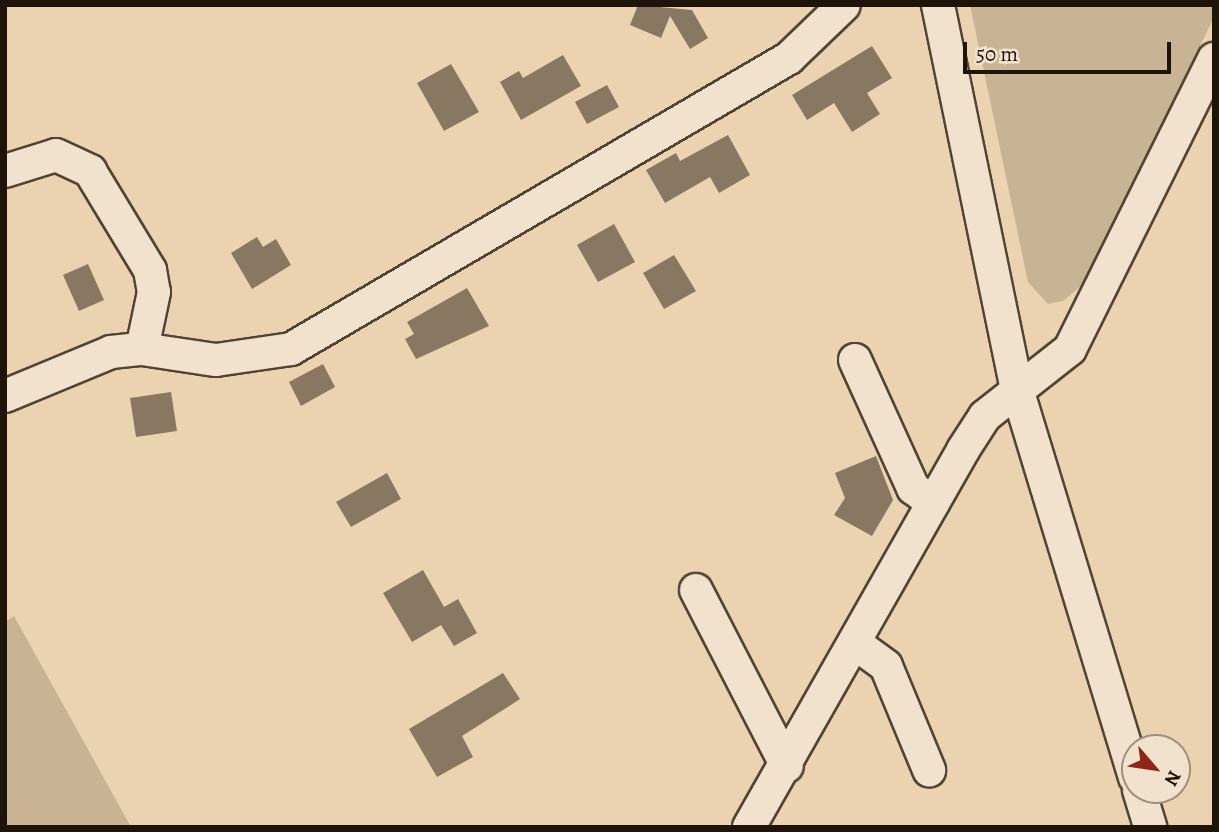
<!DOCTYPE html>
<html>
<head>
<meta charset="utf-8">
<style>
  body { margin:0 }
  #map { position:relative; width:1219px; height:832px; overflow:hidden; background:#ebd3b2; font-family:Alegreya,serif }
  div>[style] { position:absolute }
  .green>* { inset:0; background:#c8b395 }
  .building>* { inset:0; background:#897761 }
  .roads { filter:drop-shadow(2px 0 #524433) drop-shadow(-2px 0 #524433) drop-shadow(0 2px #524433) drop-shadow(0 -2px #524433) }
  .minor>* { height:32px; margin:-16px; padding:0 16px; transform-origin:16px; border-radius:16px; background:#f2e2cd }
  span { translate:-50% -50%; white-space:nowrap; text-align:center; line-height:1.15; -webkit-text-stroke:5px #f2e2cd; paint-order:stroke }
  .frame { position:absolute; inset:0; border:7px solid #1f1409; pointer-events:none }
  .north { position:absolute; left:1121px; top:734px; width:70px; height:70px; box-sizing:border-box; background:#f2e2cd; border:2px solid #9e907f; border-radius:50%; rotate:119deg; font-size:19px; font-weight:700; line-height:28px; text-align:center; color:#1f1409 }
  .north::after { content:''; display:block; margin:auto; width:24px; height:32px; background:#8f2418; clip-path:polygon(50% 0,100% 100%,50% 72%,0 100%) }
  .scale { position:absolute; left:963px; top:42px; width:208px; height:32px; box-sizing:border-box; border:4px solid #1f1409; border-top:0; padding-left:9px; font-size:21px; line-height:24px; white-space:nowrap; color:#1f1409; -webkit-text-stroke:5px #f2e2cd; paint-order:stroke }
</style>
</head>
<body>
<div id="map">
  <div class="green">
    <i style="clip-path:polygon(970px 5px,1214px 5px,1214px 17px,1088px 280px,1063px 301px,1048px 304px,1028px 282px)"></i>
    <i style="clip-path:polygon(14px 616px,131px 827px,5px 827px,5px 622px)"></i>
  </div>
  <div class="building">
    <i style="clip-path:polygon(638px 5px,692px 10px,708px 38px,690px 49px,670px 16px,661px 38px,630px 25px)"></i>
    <i style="clip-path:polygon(872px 46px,892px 78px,867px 93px,880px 114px,852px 132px,834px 103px,807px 120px,792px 95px)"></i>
    <i style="clip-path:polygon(563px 55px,581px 86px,521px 120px,500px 82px,519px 71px,523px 78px)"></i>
    <i style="clip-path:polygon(451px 64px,479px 112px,444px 131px,417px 83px)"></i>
    <i style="clip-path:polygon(607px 85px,619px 107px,587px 124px,575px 102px)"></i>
    <i style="clip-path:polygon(728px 135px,750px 175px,719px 193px,710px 177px,665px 203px,646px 170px,676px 153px,680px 161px)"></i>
    <i style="clip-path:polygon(614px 224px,635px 262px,598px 282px,577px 245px)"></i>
    <i style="clip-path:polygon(257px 237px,263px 247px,276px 239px,291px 265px,252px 289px,231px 253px)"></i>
    <i style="clip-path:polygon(674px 255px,696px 291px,664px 309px,643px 273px)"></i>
    <i style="clip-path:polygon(88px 264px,104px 300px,79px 311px,63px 275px)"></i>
    <i style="clip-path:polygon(467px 288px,489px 326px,416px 359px,405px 339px,414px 334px,407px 322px)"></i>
    <i style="clip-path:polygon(323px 364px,335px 387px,301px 406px,289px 382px)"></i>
    <i style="clip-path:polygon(171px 392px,177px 431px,136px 437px,130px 398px)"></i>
    <i style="clip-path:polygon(876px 456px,893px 500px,872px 536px,834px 515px,845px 498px,835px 473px)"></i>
    <i style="clip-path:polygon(387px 473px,401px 499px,351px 527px,336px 502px)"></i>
    <i style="clip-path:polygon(423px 570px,444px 607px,458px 599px,477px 633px,454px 646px,441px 625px,412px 642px,383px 593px)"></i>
    <i style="clip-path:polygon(503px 673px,520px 699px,462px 736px,473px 757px,437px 777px,409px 729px)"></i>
  </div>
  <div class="roads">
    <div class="minor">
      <i style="left:938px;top:5px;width:392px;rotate:78.4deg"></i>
      <i style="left:1017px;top:389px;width:406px;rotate:73.1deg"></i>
      <i style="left:5px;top:171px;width:53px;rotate:-17.4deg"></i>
      <i style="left:56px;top:155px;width:38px;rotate:25deg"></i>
      <i style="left:90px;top:171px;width:116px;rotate:58.8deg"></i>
      <i style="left:150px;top:270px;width:22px;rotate:80deg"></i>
      <i style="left:154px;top:292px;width:58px;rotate:101.9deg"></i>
      <i style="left:855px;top:360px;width:141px;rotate:65.6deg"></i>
      <i style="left:913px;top:488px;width:25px;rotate:37deg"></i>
      <i style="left:5px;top:396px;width:115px;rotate:-22.5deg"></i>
      <i style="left:111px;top:352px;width:31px;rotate:-6deg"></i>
      <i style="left:142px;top:349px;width:75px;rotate:8.5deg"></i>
      <i style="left:216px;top:360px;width:76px;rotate:-8.3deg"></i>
      <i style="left:291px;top:349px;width:577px;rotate:-30.3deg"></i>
      <i style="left:789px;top:58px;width:76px;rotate:-43.9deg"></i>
      <i style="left:696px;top:590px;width:198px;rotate:62.7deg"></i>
      <i style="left:856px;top:644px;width:37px;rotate:36deg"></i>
      <i style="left:886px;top:666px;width:113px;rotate:67.5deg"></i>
      <i style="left:1139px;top:790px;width:39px;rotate:73deg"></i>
      <i style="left:749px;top:827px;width:434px;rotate:-60.4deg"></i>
      <i style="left:963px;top:450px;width:40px;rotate:-57.1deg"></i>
      <i style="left:985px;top:416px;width:108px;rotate:-38.2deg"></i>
      <i style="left:1070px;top:349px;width:324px;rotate:-63.6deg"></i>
    </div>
  </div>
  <div class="frame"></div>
  <div class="north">N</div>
  <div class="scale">50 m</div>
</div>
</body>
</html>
